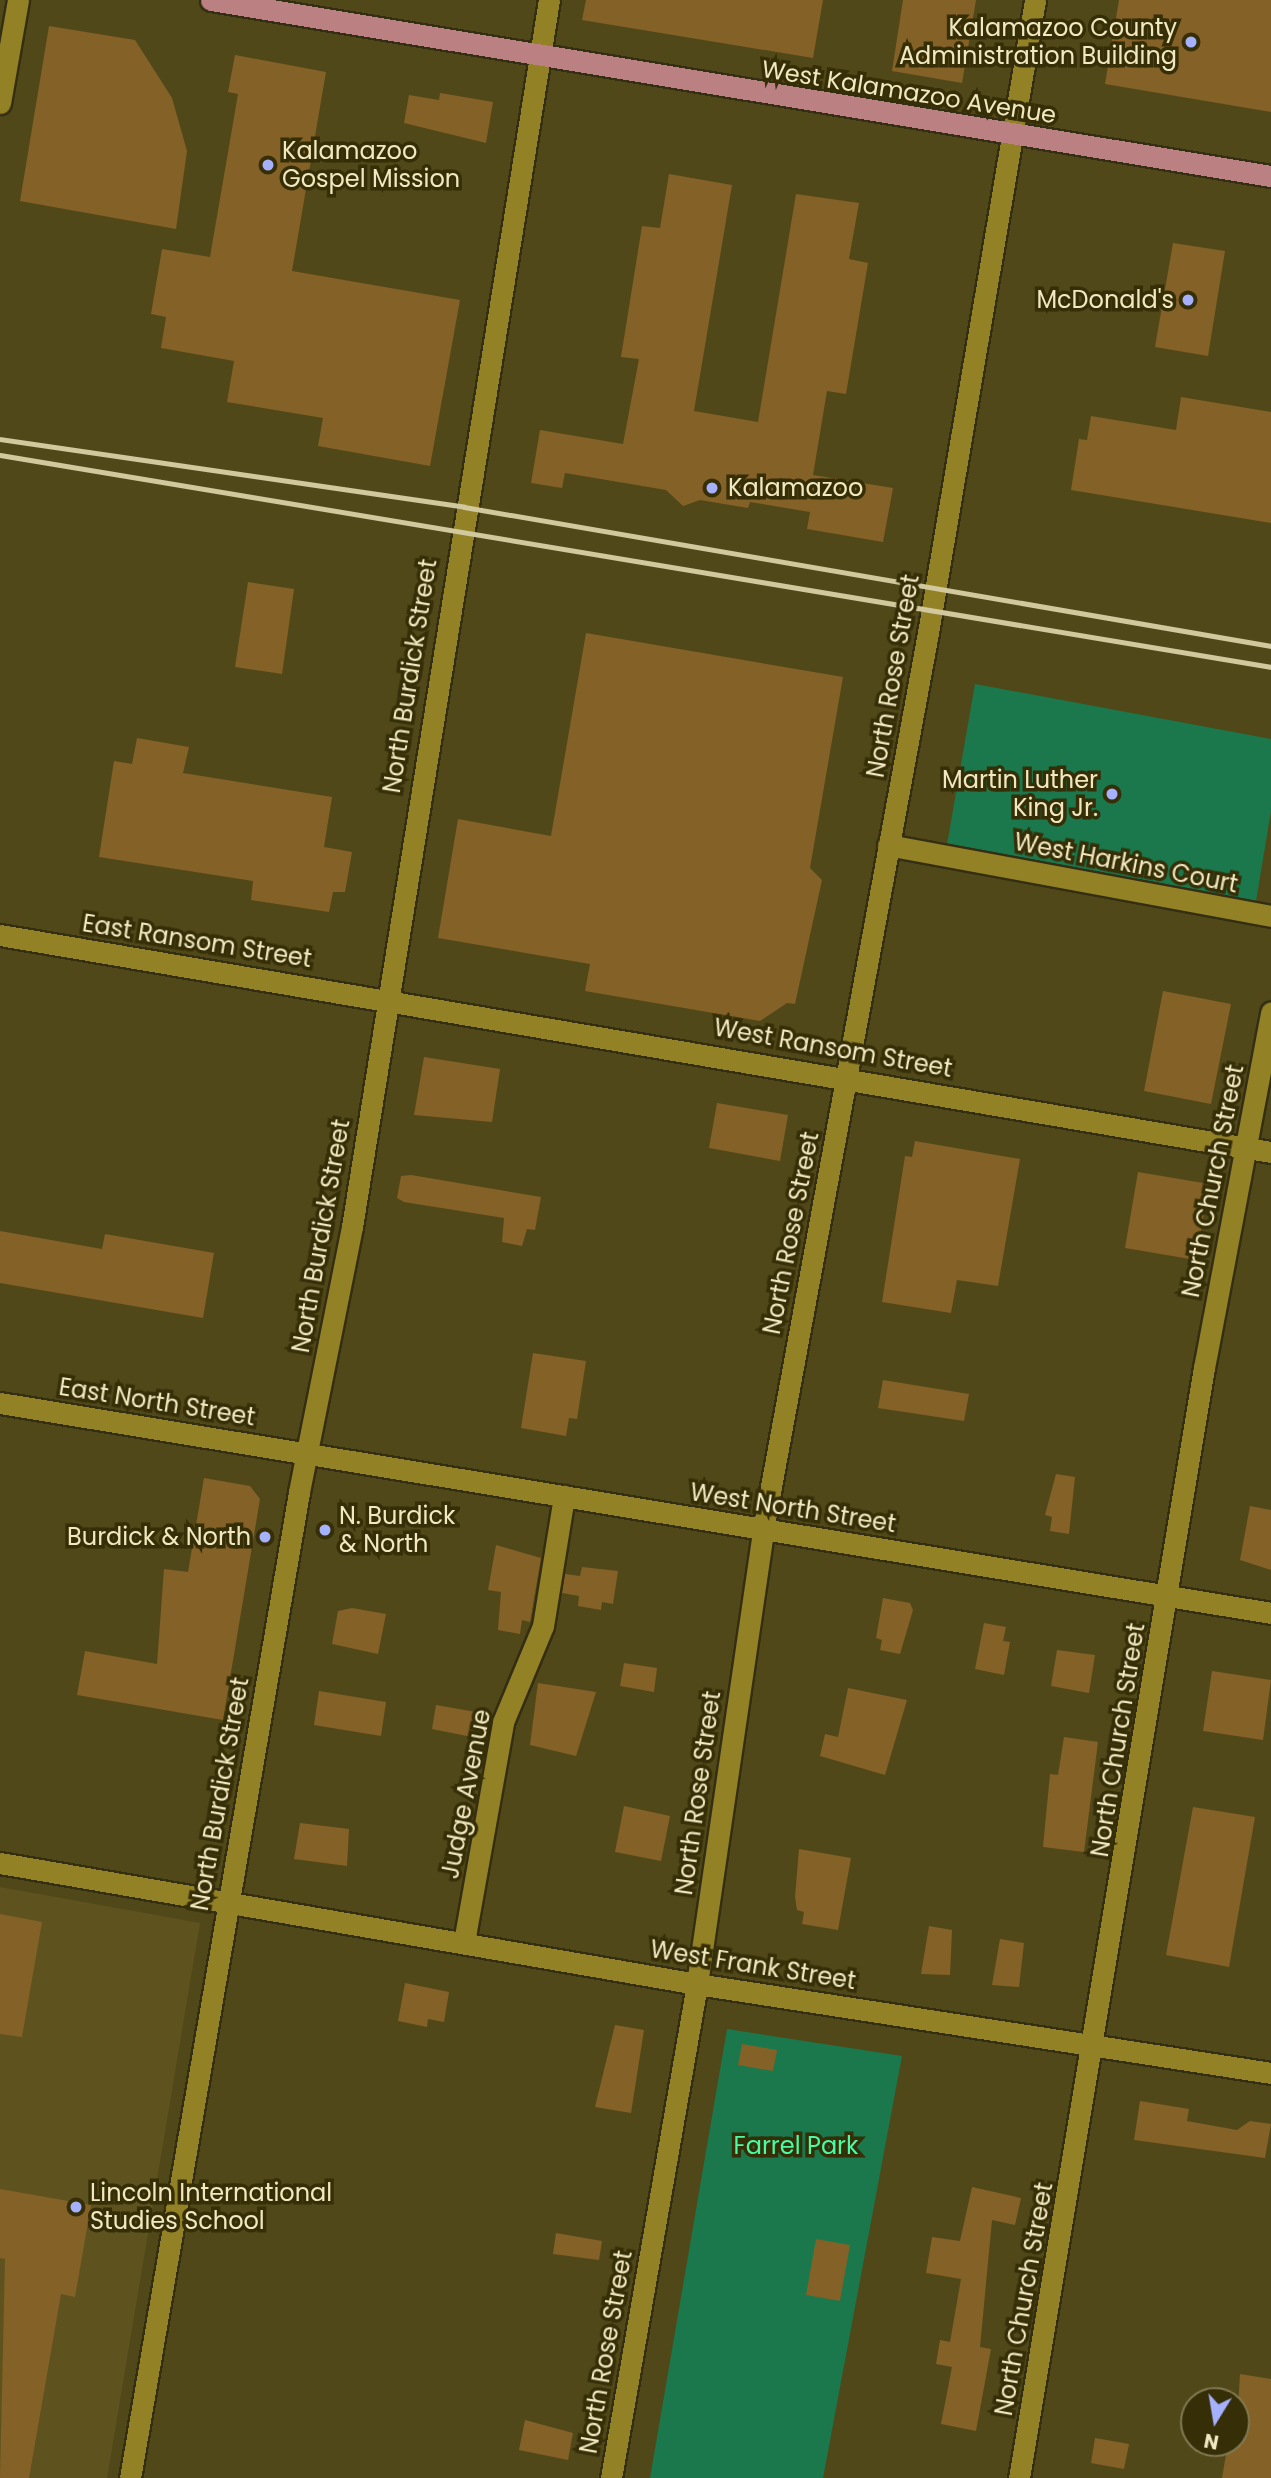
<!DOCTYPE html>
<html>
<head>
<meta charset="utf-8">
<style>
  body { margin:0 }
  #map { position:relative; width:1271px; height:2478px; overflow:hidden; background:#514819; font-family:Poppins,sans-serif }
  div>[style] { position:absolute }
  .built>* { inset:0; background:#5e531f }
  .green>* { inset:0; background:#1a784c }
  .building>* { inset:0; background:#846126 }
  .roads { filter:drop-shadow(2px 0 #342e12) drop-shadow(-2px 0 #342e12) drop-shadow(0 2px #342e12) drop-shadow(0 -2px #342e12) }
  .minor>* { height:21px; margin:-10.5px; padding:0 10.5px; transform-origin:10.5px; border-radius:10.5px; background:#938126 }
  .major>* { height:21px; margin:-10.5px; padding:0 10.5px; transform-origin:10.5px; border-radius:10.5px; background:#bb8182 }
  .rail>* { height:5px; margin:-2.5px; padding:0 2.5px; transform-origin:2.5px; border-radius:2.5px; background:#d1c89d }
  .dots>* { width:19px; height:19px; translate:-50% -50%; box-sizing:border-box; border:4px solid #352e07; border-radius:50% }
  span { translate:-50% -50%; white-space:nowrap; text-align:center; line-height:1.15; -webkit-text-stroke:7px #352e07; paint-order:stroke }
  .poi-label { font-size:24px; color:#f1e8bf }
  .right { translate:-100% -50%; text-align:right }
  .left { translate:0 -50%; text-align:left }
  .street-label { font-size:24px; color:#f1e8bf }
  .park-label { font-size:24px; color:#47fca5 }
  .north { position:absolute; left:1180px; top:2387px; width:70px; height:70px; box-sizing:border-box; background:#352e07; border:2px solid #807851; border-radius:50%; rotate:191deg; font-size:19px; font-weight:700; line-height:28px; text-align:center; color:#f1e8bf }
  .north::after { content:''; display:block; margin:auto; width:24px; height:32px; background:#a6b1fc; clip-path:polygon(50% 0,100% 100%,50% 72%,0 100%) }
</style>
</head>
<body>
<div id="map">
  <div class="built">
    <i style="clip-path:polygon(0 1887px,200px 1923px,107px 2478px,0 2478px)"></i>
  </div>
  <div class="green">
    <i style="clip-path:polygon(975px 684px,1271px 739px,1271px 811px,1254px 913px,945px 856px)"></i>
    <i style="clip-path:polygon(727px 2029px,902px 2056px,823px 2478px,650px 2478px)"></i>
  </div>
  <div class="building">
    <i style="clip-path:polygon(586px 0,823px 0,813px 58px,582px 20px)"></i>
    <i style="clip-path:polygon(903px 0,976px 0,962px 83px,892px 71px)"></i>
    <i style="clip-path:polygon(1119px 0,1271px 0,1271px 112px,1105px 84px)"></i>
    <i style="clip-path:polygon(49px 26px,135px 40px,172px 98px,187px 151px,176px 229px,20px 201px)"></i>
    <i style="clip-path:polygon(235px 55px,326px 72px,292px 271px,460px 300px,430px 466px,318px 446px,323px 418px,227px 402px,234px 361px,161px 348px,166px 317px,151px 314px,162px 249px,210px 257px,238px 94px,228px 92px)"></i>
    <i style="clip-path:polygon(440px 93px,493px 102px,486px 143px,404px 123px,409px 95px,439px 100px)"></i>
    <i style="clip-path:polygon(669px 174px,732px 185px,694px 411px,758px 422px,796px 194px,859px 203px,849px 259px,868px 263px,846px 394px,827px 391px,813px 475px,893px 488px,883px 542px,807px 529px,810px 512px,750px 502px,748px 508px,700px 500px,683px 506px,666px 490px,565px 473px,562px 488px,531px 483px,540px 430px,623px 444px,639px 359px,621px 357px,642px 226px,660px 228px)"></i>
    <i style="clip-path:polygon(1173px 243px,1225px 251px,1208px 356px,1155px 347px)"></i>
    <i style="clip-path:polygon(1181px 397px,1271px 412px,1271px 523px,1071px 490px,1079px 439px,1087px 440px,1091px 416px,1176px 430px)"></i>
    <i style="clip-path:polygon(248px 582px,294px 589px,282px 674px,235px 667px)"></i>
    <i style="clip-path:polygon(586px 633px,843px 677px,810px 868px,822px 880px,795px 1004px,787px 1003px,760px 1021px,585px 991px,590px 964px,438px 938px,458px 819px,551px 836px)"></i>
    <i style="clip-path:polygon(137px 738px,189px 747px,183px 773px,332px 797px,324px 847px,352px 852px,345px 892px,333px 892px,329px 912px,251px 900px,253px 881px,99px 857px,114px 761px,132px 764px)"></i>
    <i style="clip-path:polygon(1163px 991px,1231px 1004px,1211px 1104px,1144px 1091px)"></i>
    <i style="clip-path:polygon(424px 1057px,500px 1069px,492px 1122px,414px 1115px)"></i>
    <i style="clip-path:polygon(717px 1103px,788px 1115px,780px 1161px,709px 1148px)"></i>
    <i style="clip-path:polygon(915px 1141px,1020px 1159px,998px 1286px,957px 1280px,951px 1313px,882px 1302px,905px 1156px,912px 1157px)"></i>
    <i style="clip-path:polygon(1138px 1172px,1209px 1184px,1196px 1260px,1125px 1248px)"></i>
    <i style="clip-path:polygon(411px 1175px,541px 1197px,535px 1230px,527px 1229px,522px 1246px,502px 1242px,504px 1218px,404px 1202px,397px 1198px,401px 1176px)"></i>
    <i style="clip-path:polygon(0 1231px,102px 1249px,105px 1234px,214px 1253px,203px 1318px,0 1283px)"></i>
    <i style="clip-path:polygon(533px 1353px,586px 1361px,577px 1419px,569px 1418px,566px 1436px,521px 1428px)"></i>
    <i style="clip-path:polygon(883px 1380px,969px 1394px,964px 1421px,878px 1408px)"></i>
    <i style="clip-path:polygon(1056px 1474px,1075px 1477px,1069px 1534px,1050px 1531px,1052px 1517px,1045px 1515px)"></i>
    <i style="clip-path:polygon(204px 1478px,250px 1486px,260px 1499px,223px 1720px,77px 1695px,85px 1651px,157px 1664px,164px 1569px,188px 1572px)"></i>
    <i style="clip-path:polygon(1250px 1506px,1271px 1510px,1271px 1570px,1240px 1560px)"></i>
    <i style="clip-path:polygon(496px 1545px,541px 1558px,530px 1622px,522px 1620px,520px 1634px,498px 1630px,501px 1592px,488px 1590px)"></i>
    <i style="clip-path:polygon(582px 1567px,618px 1571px,613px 1604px,602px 1602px,601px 1610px,578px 1606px,579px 1596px,562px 1593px,565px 1574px,580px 1576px)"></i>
    <i style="clip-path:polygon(883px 1598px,910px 1603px,913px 1610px,900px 1654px,880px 1650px,882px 1640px,876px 1638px)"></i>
    <i style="clip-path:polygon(352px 1608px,386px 1614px,378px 1654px,332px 1644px,338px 1611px)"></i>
    <i style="clip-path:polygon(984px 1623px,1006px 1627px,1003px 1641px,1010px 1642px,1004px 1675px,975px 1669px)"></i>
    <i style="clip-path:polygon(1057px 1650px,1095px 1655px,1089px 1693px,1051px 1686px)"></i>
    <i style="clip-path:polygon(624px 1663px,657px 1668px,654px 1692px,620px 1686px)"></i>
    <i style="clip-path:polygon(1212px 1671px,1271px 1680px,1263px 1740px,1203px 1731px)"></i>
    <i style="clip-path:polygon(538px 1683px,596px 1692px,576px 1756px,530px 1745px)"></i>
    <i style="clip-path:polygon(848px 1688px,907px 1700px,885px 1775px,820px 1756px,825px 1734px,838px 1737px)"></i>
    <i style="clip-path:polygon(319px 1691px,386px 1702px,381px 1736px,314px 1725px)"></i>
    <i style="clip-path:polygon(436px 1705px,476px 1712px,472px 1737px,432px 1729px)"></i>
    <i style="clip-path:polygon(1064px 1737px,1098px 1742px,1084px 1852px,1043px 1847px,1050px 1774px,1058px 1775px)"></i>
    <i style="clip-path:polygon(624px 1806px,670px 1816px,661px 1861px,615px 1852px)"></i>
    <i style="clip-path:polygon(1193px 1807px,1255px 1817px,1229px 1967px,1166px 1955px)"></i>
    <i style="clip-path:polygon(300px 1823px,349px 1829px,347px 1866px,294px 1859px)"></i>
    <i style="clip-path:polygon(799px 1849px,851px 1858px,838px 1930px,802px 1924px,804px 1912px,797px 1910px,795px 1897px)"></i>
    <i style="clip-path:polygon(0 1914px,42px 1922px,22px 2037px,0 2034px)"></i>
    <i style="clip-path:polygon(929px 1926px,952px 1930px,950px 1975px,921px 1974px)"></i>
    <i style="clip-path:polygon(1000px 1939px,1024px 1943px,1019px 1987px,992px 1985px)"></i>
    <i style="clip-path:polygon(405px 1983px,449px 1992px,444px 2022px,428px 2019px,427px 2027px,398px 2021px)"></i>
    <i style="clip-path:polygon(615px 2025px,644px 2030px,631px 2113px,595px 2107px)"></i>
    <i style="clip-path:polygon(742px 2044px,777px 2050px,773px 2071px,738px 2065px)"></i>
    <i style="clip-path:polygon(1140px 2101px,1189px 2109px,1187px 2121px,1237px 2130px,1250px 2121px,1271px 2124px,1265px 2158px,1134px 2140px)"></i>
    <i style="clip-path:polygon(972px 2187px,1021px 2198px,1015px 2225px,992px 2220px,980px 2347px,991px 2349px,976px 2431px,941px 2424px,952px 2367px,936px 2364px,940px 2340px,950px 2342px,961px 2279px,926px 2273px,932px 2237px,960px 2241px)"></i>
    <i style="clip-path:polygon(0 2189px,91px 2205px,75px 2297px,61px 2294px,29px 2478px,0 2478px,5px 2259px,0 2258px)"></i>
    <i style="clip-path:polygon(556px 2233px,602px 2241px,599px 2260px,553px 2254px)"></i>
    <i style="clip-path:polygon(816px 2239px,850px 2245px,840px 2301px,806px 2295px)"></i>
    <i style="clip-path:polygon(1240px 2374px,1271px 2379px,1271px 2478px,1222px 2478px,1228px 2443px,1236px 2443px)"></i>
    <i style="clip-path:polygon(525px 2420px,573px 2433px,568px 2460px,519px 2450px)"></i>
    <i style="clip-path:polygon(1095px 2438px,1129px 2444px,1124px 2469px,1091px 2463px)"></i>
  </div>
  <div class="roads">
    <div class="minor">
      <i style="left:0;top:103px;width:105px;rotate:-80.1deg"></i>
      <i style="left:888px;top:845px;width:390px;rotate:10.5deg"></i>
      <i style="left:0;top:935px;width:1289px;rotate:9.69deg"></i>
      <i style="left:0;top:1403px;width:1288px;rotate:9.38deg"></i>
      <i style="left:0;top:1863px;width:707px;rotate:9.85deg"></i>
      <i style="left:697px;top:1984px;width:581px;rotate:8.81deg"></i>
      <i style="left:464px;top:1942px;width:223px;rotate:-79.9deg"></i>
      <i style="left:503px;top:1722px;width:104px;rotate:-67.4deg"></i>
      <i style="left:543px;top:1626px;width:132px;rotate:-80.8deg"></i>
      <i style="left:130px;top:2478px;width:1000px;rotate:-80.27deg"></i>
      <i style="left:299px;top:1492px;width:270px;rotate:-78.7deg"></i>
      <i style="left:352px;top:1227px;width:1243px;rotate:-80.88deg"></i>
      <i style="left:611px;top:2478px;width:501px;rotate:-80.12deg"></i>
      <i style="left:697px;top:1984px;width:459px;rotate:-81.7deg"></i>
      <i style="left:763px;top:1530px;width:918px;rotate:-79.58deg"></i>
      <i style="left:929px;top:627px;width:636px;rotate:-80.4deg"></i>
      <i style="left:1019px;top:2478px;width:1125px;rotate:-80.54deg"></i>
      <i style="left:1204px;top:1368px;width:362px;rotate:-79.3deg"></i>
    </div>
    <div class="major">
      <i style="left:211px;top:0;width:1075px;rotate:9.43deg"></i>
    </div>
  </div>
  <div class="rail">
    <i style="left:0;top:439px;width:469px;rotate:8.3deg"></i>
    <i style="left:464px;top:507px;width:819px;rotate:9.77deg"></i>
    <i style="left:0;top:455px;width:1289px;rotate:9.47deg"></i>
  </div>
  <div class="dots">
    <i style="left:1191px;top:42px;background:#a6b1fc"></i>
    <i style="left:268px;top:165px;background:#a6b1fc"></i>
    <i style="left:1188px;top:300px;background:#a6b1fc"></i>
    <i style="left:712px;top:488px;background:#a6b1fc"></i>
    <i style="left:1112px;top:794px;background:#a6b1fc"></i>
    <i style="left:325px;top:1530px;background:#a6b1fc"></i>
    <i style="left:265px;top:1537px;background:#a6b1fc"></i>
    <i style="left:76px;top:2207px;background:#a6b1fc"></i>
  </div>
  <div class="poi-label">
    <span class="right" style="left:1177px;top:42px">Kalamazoo County<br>Administration Building</span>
    <span class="left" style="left:282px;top:165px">Kalamazoo<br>Gospel Mission</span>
    <span class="right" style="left:1174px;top:300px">McDonald's</span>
    <span class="left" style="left:728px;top:488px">Kalamazoo</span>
    <span class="right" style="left:1098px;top:794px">Martin Luther<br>King Jr.</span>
    <span class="left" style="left:339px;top:1530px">N. Burdick<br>&amp; North</span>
    <span class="right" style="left:251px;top:1537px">Burdick &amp; North</span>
    <span class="left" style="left:90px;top:2207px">Lincoln International<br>Studies School</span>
  </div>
  <div class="street-label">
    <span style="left:909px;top:92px;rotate:9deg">West Kalamazoo Avenue</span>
    <span style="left:410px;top:676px;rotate:-81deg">North Burdick Street</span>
    <span style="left:893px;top:676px;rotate:-80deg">North Rose Street</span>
    <span style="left:1126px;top:863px;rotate:11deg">West Harkins Court</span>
    <span style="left:197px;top:941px;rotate:9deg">East Ransom Street</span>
    <span style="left:833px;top:1048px;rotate:10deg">West Ransom Street</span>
    <span style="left:1213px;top:1181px;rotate:-79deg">North Church Street</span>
    <span style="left:791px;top:1233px;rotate:-79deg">North Rose Street</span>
    <span style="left:321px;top:1236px;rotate:-80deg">North Burdick Street</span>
    <span style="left:157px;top:1402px;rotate:9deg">East North Street</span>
    <span style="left:793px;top:1508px;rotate:9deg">West North Street</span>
    <span style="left:1118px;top:1740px;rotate:-81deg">North Church Street</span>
    <span style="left:698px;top:1793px;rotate:-82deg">North Rose Street</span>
    <span style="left:220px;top:1794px;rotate:-80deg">North Burdick Street</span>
    <span style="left:466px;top:1794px;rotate:-79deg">Judge Avenue</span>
    <span style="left:753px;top:1965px;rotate:9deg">West Frank Street</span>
    <span style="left:1024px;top:2299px;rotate:-80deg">North Church Street</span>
    <span style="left:606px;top:2352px;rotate:-80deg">North Rose Street</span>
  </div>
  <div class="park-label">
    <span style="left:796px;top:2146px">Farrel Park</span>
  </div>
  <div class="north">N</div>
</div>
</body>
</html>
